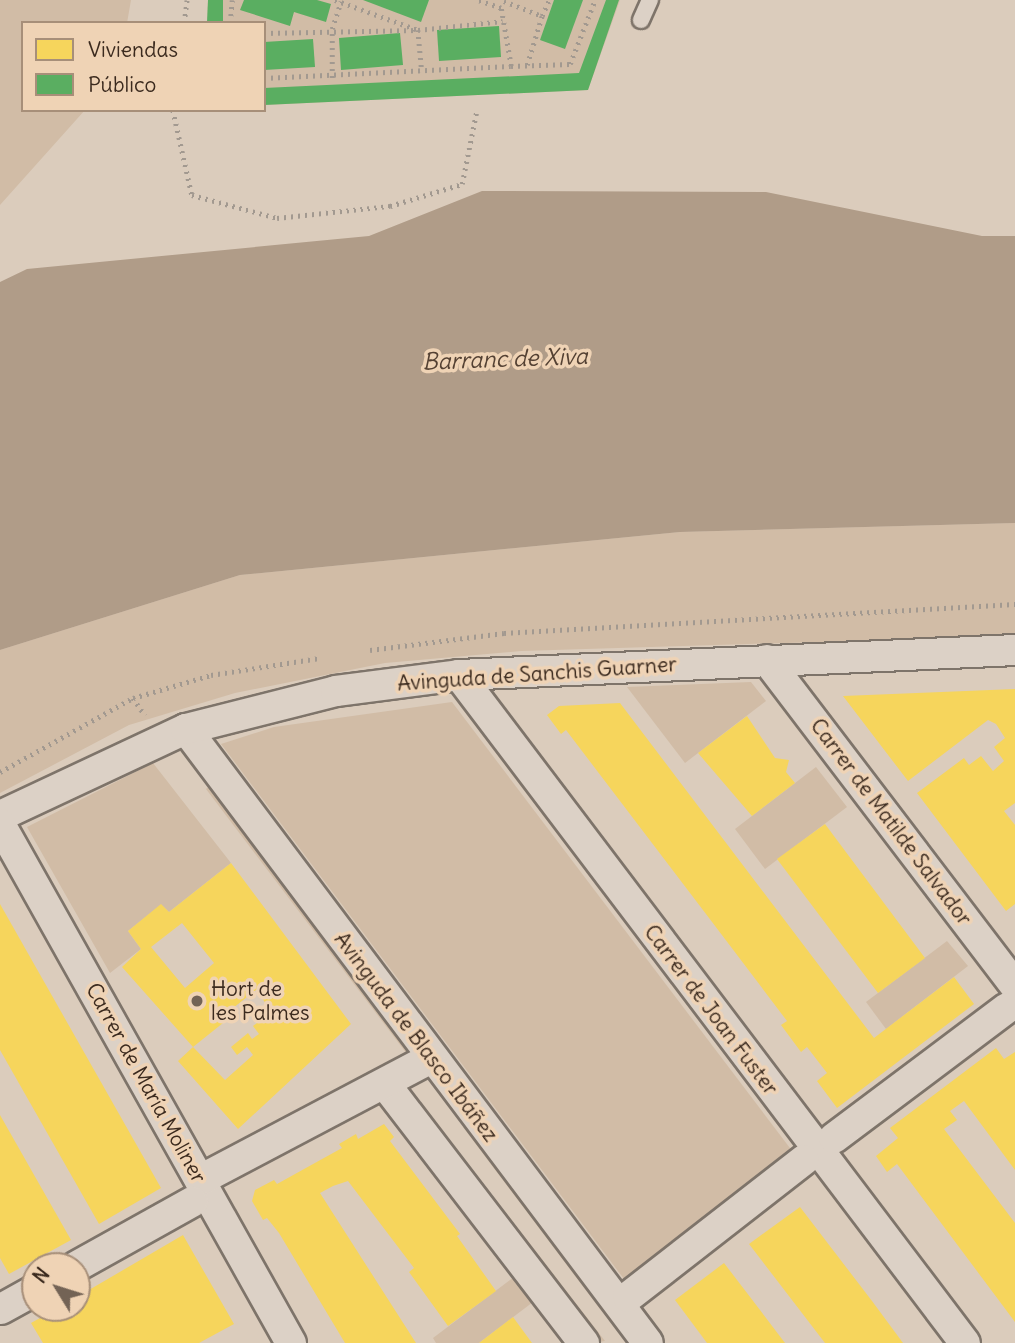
<!DOCTYPE html>
<html>
<head>
<meta charset="utf-8">
<style>
  body { margin:0 }
  #map { position:relative; width:1015px; height:1343px; overflow:hidden; background:#dbccbc; font-family:Delius,sans-serif }
  div>[style] { position:absolute }
  .green>* { inset:0; background:#d1bca6 }
  .water>* { inset:0; background:#b09c88 }
  .homes>* { inset:0; background:#f6d55c }
  .public>* { inset:0; background:#5aae61 }
  .path>* { height:4.5px; margin-top:-2.25px; transform-origin:0; background:repeating-linear-gradient(90deg,#a29990 0 2px,transparent 0 7px) }
  .roads { filter:drop-shadow(2px 0 #7e746a) drop-shadow(-2px 0 #7e746a) drop-shadow(0 2px #7e746a) drop-shadow(0 -2px #7e746a) }
  .lane>* { height:16px; margin:-8px; padding:0 8px; transform-origin:8px; border-radius:8px; background:#dcd1c6 }
  .street>* { height:30px; margin:-15px; padding:0 15px; transform-origin:15px; border-radius:15px; background:#dcd1c6 }
  .dots>* { width:19px; height:19px; translate:-50% -50%; box-sizing:border-box; border:4px solid #efd3b5; border-radius:50% }
  span { translate:-50% -50%; white-space:nowrap; text-align:center; line-height:1.15; -webkit-text-stroke:7px #efd3b5; paint-order:stroke }
  .street-label { font-size:21px; color:#3b2a1e }
  .poi-label { font-size:21px; color:#3b2a1e }
  .left { translate:0 -50%; text-align:left }
  .water-label { font-size:23px; color:#544133; font-style:italic }
  .legend { position:absolute; left:21px; top:21px; width:245px; height:91px; box-sizing:border-box; background:#efd3b5; border:2px solid #a78f79; margin:0; padding:9px 12px; list-style:none; font-size:21px; color:#3b2a1e }
  .legend li { display:flex; align-items:center; gap:14px; height:35px }
  .legend b { width:35px; border:2px solid #a78f79 }
  .north { position:absolute; left:21px; top:1252px; width:70px; height:70px; box-sizing:border-box; background:#efd3b5; border:2px solid #a78f79; border-radius:50%; rotate:308deg; font-size:19px; font-weight:700; line-height:28px; text-align:center; color:#3b2a1e }
  .north::after { content:''; display:block; margin:auto; width:24px; height:32px; background:#736355; clip-path:polygon(50% 0,100% 100%,50% 72%,0 100%) }
</style>
</head>
<body>
<div id="map">
  <div class="green">
    <i style="clip-path:polygon(0 0,131px 0,127px 23px,23px 23px,23px 110px,85px 110px,0 205px)"></i>
    <i style="clip-path:polygon(208px 0,620px 0,588px 90px,264px 105px,264px 23px,207px 23px)"></i>
    <i style="clip-path:polygon(1015px 523px,1015px 636px,521px 651px,385px 663px,235px 693px,129px 725px,0 793px,0 650px,240px 575px,680px 532px)"></i>
    <i style="clip-path:polygon(751px 682px,766px 701px,685px 763px,627px 687px)"></i>
    <i style="clip-path:polygon(452px 702px,796px 1156px,627px 1283px,221px 744px,274px 727px)"></i>
    <i style="clip-path:polygon(153px 763px,231px 863px,169px 912px,161px 905px,128px 931px,141px 949px,110px 973px,27px 827px)"></i>
    <i style="clip-path:polygon(816px 767px,847px 807px,765px 869px,735px 829px)"></i>
    <i style="clip-path:polygon(213px 783px,411px 1050px,407px 1054px,206px 789px)"></i>
    <i style="clip-path:polygon(947px 941px,968px 966px,886px 1029px,866px 1002px)"></i>
    <i style="clip-path:polygon(471px 1122px,609px 1301px,600px 1309px,463px 1127px)"></i>
    <i style="clip-path:polygon(448px 1138px,605px 1341px,592px 1343px,439px 1144px)"></i>
    <i style="clip-path:polygon(514px 1277px,533px 1302px,479px 1343px,436px 1343px,433px 1338px)"></i>
  </div>
  <div class="water">
    <i style="clip-path:polygon(482px 191px,766px 192px,982px 236px,1015px 236px,1015px 523px,680px 532px,240px 575px,0 650px,0 282px,27px 269px,369px 236px)"></i>
  </div>
  <div class="homes">
    <i style="clip-path:polygon(1015px 689px,1015px 803px,1004px 811px,1015px 825px,1015px 904px,1006px 911px,917px 793px,964px 758px,969px 765px,981px 756px,993px 771px,1004px 761px,994px 747px,1005px 738px,996px 724px,988px 720px,908px 781px,843px 696px)"></i>
    <i style="clip-path:polygon(620px 703px,874px 1038px,954px 977px,974px 1004px,837px 1108px,817px 1081px,827px 1073px,807px 1047px,801px 1052px,781px 1025px,787px 1021px,706px 914px,566px 730px,561px 734px,547px 715px,559px 706px)"></i>
    <i style="clip-path:polygon(747px 716px,775px 758px,789px 760px,786px 772px,795px 783px,752px 816px,698px 753px)"></i>
    <i style="clip-path:polygon(825px 824px,925px 958px,878px 993px,777px 859px)"></i>
    <i style="clip-path:polygon(evenodd,231px 863px,351px 1024px,238px 1129px,178px 1061px,193px 1047px,225px 1080px,253px 1055px,247px 1047px,237px 1055px,231px 1047px,248px 1033px,252px 1039px,259px 1034px,253px 1026px,272px 1012px,256px 990px,219px 1019px,223px 1023px,193px 1047px,122px 967px,141px 949px,128px 931px,161px 904px,169px 912px,231px 863px,182px 923px,214px 963px,185px 988px,151px 947px,182px 923px)"></i>
    <i style="clip-path:polygon(0 904px,161px 1188px,99px 1224px,0 1050px)"></i>
    <i style="clip-path:polygon(996px 1048px,1004px 1059px,1015px 1052px,1015px 1170px,964px 1101px,950px 1111px,957px 1120px,944px 1129px,1015px 1223px,1015px 1322px,897px 1164px,887px 1172px,876px 1156px,898px 1138px,890px 1128px)"></i>
    <i style="clip-path:polygon(0 1115px,71px 1240px,9px 1274px,0 1258px)"></i>
    <i style="clip-path:polygon(384px 1124px,394px 1137px,390px 1141px,460px 1234px,457px 1236px,496px 1291px,448px 1326px,409px 1272px,414px 1268px,348px 1181px,333px 1186px,320px 1193px,416px 1343px,345px 1343px,279px 1233px,267px 1218px,263px 1220px,252px 1201px,255px 1190px,274px 1180px,277px 1184px,342px 1148px,339px 1144px,356px 1134px,358px 1139px)"></i>
    <i style="clip-path:polygon(800px 1207px,872px 1301px,903px 1343px,825px 1343px,749px 1244px)"></i>
    <i style="clip-path:polygon(183px 1235px,234px 1324px,199px 1343px,43px 1343px,31px 1323px,58px 1308px,77px 1308px,77px 1297px)"></i>
    <i style="clip-path:polygon(724px 1263px,747px 1293px,785px 1343px,707px 1343px,675px 1300px)"></i>
    <i style="clip-path:polygon(513px 1317px,532px 1343px,479px 1343px)"></i>
  </div>
  <div class="public">
    <i style="clip-path:polygon(208px 0,223px 0,223px 23px,207px 23px)"></i>
    <i style="clip-path:polygon(244px 0,317px 0,331px 4px,326px 22px,294px 12px,290px 26px,240px 10px)"></i>
    <i style="clip-path:polygon(363px 0,429px 0,421px 22px)"></i>
    <i style="clip-path:polygon(554px 0,583px 0,565px 49px,540px 40px)"></i>
    <i style="clip-path:polygon(606px 0,619px 0,588px 90px,264px 105px,264px 88px,579px 73px)"></i>
    <i style="clip-path:polygon(499px 26px,501px 57px,439px 61px,437px 30px)"></i>
    <i style="clip-path:polygon(400px 33px,403px 65px,341px 70px,339px 38px)"></i>
    <i style="clip-path:polygon(313px 39px,315px 67px,264px 70px,264px 42px)"></i>
  </div>
  <div class="path">
    <i style="left:335px;top:0;width:88px;rotate:19.9deg"></i>
    <i style="left:418px;top:30px;width:42px;rotate:84.6deg"></i>
    <i style="left:504px;top:1px;width:41px;rotate:21.5deg"></i>
    <i style="left:542px;top:16px;width:17px;rotate:-66deg"></i>
    <i style="left:184px;top:23px;width:23px;rotate:-83deg"></i>
    <i style="left:230px;top:23px;width:23px;rotate:-85deg"></i>
    <i style="left:264px;top:33px;width:154px;rotate:-1.1deg"></i>
    <i style="left:418px;top:30px;width:85px;rotate:-6deg"></i>
    <i style="left:527px;top:65px;width:51px;rotate:-73deg"></i>
    <i style="left:511px;top:66px;width:59px;rotate:-1.9deg"></i>
    <i style="left:570px;top:64px;width:69px;rotate:-68.7deg"></i>
    <i style="left:264px;top:78px;width:247px;rotate:-2.8deg"></i>
    <i style="left:511px;top:66px;width:59px;rotate:-99.8deg"></i>
    <i style="left:501px;top:8px;width:26px;rotate:-162deg"></i>
    <i style="left:332px;top:78px;width:49px;rotate:-90deg"></i>
    <i style="left:332px;top:29px;width:29px;rotate:-72deg"></i>
    <i style="left:173px;top:110px;width:87px;rotate:77.4deg"></i>
    <i style="left:192px;top:195px;width:88px;rotate:15.1deg"></i>
    <i style="left:277px;top:218px;width:114px;rotate:-6.1deg"></i>
    <i style="left:390px;top:206px;width:75px;rotate:-17deg"></i>
    <i style="left:462px;top:184px;width:76px;rotate:-78.7deg"></i>
    <i style="left:370px;top:650px;width:135px;rotate:-7.2deg"></i>
    <i style="left:504px;top:633px;width:512px;rotate:-3.25deg"></i>
    <i style="left:133px;top:698px;width:21px;rotate:55deg"></i>
    <i style="left:0;top:772px;width:152px;rotate:-29.1deg"></i>
    <i style="left:133px;top:698px;width:81px;rotate:-16.4deg"></i>
    <i style="left:211px;top:675px;width:110px;rotate:-8.9deg"></i>
  </div>
  <div class="roads">
    <div class="lane">
      <i style="left:641px;top:20px;width:22px;rotate:-66deg"></i>
    </div>
    <div class="street">
      <i style="left:767px;top:660px;width:409px;rotate:52.7deg"></i>
      <i style="left:459px;top:675px;width:838px;rotate:52.86deg"></i>
      <i style="left:186px;top:729px;width:768px;rotate:53.04deg"></i>
      <i style="left:0;top:816px;width:205px;rotate:-25.1deg"></i>
      <i style="left:186px;top:729px;width:155px;rotate:-14.2deg"></i>
      <i style="left:336px;top:691px;width:124px;rotate:-7.4deg"></i>
      <i style="left:459px;top:675px;width:557px;rotate:-2.57deg"></i>
      <i style="left:0;top:824px;width:595px;rotate:60.72deg"></i>
      <i style="left:385px;top:1084px;width:327px;rotate:52.5deg"></i>
      <i style="left:834px;top:1138px;width:216px;rotate:-36.9deg"></i>
      <i style="left:200px;top:1180px;width:261px;rotate:-27.8deg"></i>
      <i style="left:77px;top:1266px;width:132px;rotate:-29.1deg"></i>
      <i style="left:628px;top:1297px;width:223px;rotate:-37.9deg"></i>
      <i style="left:1px;top:1309px;width:39px;rotate:-29deg"></i>
    </div>
  </div>
  <div class="dots">
    <i style="left:197px;top:1001px;background:#736355"></i>
  </div>
  <div class="street-label">
    <span style="left:537px;top:674px;rotate:-4deg">Avinguda de Sanchis Guarner</span>
    <span style="left:891px;top:822px;rotate:53deg">Carrer de Matilde Salvador</span>
    <span style="left:711px;top:1010px;rotate:53deg">Carrer de Joan Fuster</span>
    <span style="left:416px;top:1037px;rotate:53deg">Avinguda de Blasco Ibáñez</span>
    <span style="left:146px;top:1083px;rotate:61deg">Carrer de María Moliner</span>
  </div>
  <div class="poi-label">
    <span class="left" style="left:211px;top:1001px">Hort de<br>les Palmes</span>
  </div>
  <div class="water-label">
    <span style="left:505px;top:359px;rotate:-2deg">Barranc de Xiva</span>
  </div>
  <ul class="legend">
  <li><b style="height:19px;background:#f6d55c"></b>Viviendas</li>
  <li><b style="height:19px;background:#5aae61"></b>Público</li>
  </ul>
  <div class="north">N</div>
</div>
</body>
</html>
